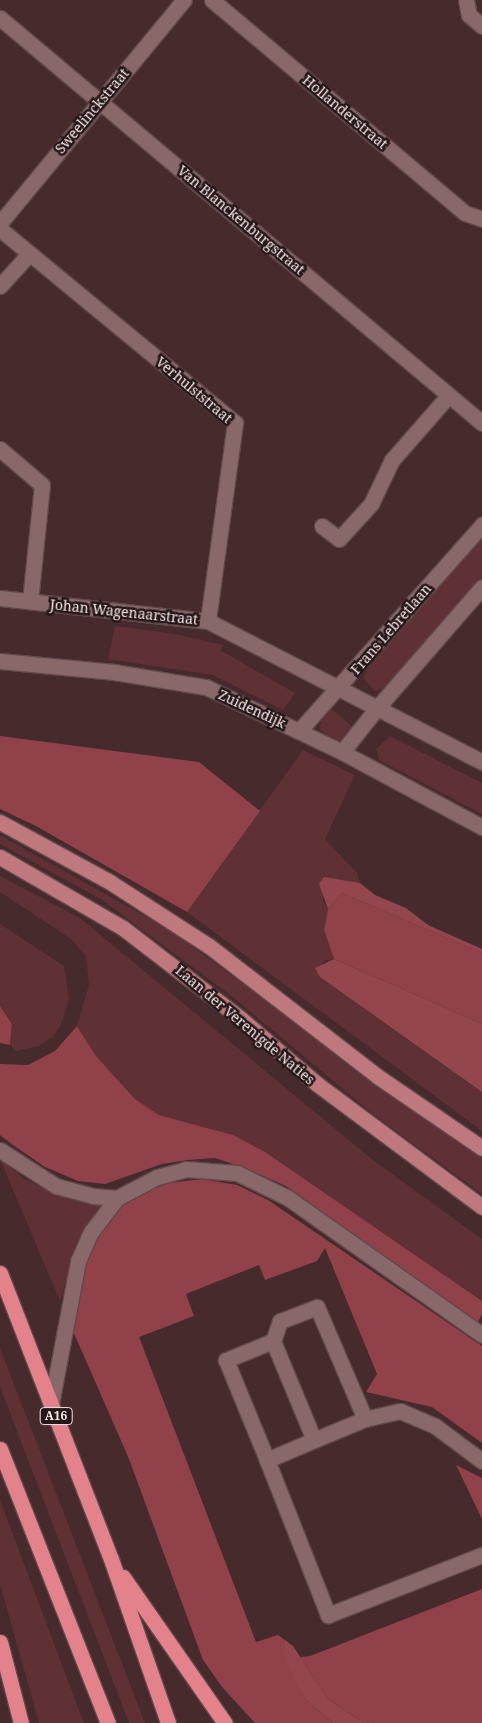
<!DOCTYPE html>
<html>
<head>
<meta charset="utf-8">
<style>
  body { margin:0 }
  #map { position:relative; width:482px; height:1723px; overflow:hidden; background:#462a2c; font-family:"Noto Serif",serif }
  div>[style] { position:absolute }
  .green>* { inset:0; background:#5f3034 }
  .forest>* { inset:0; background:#90414a }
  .water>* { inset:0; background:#94464e }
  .roads { filter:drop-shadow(1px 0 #62494b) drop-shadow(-1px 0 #62494b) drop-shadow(0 1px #62494b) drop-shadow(0 -1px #62494b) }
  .minor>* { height:15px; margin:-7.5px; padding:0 7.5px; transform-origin:7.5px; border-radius:7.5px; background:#89686a }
  .major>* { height:15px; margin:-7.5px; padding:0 7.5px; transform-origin:7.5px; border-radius:7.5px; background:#bf787d }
  .highway>* { height:15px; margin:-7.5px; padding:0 7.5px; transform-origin:7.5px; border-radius:7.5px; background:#e3828a }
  span { translate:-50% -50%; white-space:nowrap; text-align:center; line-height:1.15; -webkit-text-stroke:5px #241717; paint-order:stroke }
  .shield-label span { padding:1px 4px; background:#241717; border:1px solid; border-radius:4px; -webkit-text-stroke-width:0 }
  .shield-label { font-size:12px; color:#fbe7e8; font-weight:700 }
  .street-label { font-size:14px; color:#fbe7e8 }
</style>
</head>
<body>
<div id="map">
  <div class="green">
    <i style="clip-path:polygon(482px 536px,482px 578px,390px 686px,375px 691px,363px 678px,369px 666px)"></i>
    <i style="clip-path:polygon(115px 626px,169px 633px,224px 645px,220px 650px,295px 693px,283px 710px,213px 675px,108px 659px)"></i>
    <i style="clip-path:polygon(332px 709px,354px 728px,343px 740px,336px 740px,320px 730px,321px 721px)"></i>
    <i style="clip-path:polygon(390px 736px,482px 783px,482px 814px,379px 760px,376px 749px)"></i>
    <i style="clip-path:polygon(303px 750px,355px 775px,325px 839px,357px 873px,360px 883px,324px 877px,323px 901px,328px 909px,324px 930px,334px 959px,324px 961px,320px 977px,482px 1092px,482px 1131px,187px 912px)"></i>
    <i style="clip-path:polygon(0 835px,168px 929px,482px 1158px,482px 1194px,373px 1114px,229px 994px,102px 900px,0 844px)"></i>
    <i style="clip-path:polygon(0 876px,80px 918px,373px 1160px,482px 1239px,482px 1301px,264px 1152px,233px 1135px,159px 1115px,135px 1099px,96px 1056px,77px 1026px,89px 985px,86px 956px,71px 939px,0 892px)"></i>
    <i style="clip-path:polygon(0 924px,64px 966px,69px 999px,62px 1022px,53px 1037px,39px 1046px,16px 1051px,10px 1045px,12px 1024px,0 1006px)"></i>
    <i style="clip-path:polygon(0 1159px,24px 1179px,48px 1190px,101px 1205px,80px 1237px,60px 1301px)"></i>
    <i style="clip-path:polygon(0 1348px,50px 1477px,145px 1723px,129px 1723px,0 1387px)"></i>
    <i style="clip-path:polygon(0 1500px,84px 1723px,39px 1723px,0 1584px)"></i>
  </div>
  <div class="forest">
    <i style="clip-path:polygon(0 736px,199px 762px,260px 811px,187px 912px,36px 826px,0 809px)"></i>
    <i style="clip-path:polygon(342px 893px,482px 953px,482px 1024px,334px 959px,324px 930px,328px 909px)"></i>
    <i style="clip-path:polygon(0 1006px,12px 1024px,10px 1045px,0 1043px)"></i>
    <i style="clip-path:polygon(77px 1026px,96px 1056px,135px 1099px,159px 1115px,233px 1135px,265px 1152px,482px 1301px,482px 1314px,477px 1324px,286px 1186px,245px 1168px,215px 1158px,188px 1160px,162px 1164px,105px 1184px,78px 1181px,45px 1167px,13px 1145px,0 1135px,0 1064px,28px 1065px,55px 1051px)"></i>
    <i style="clip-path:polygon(202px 1179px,237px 1185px,268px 1200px,482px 1346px,482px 1443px,432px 1407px,366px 1392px,377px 1374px,325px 1248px,317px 1261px,265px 1280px,259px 1265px,186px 1294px,194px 1316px,139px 1337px,256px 1642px,278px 1635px,285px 1640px,283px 1645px,303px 1697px,333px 1723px,255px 1723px,222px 1687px,203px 1660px,129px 1459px,73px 1331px,85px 1259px,98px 1231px,118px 1208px,142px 1193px,169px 1183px)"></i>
    <i style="clip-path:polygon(456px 1465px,482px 1478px,482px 1519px)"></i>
    <i style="clip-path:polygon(482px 1589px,482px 1723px,369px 1723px,356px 1718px,327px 1698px,300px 1657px,310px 1656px)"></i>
  </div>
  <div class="water">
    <i style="clip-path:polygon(324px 877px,360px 883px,375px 895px,406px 908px,428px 925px,482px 949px,482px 953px,342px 893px,328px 909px,319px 884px)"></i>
    <i style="clip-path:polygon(334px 959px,482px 1024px,482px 1092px,320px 977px,315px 968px)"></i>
    <i style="clip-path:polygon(285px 1640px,293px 1646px,327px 1698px,356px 1718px,369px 1723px,333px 1723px,303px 1697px,288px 1665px,283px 1645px)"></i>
  </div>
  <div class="roads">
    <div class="minor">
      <i style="left:212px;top:0;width:331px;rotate:40.1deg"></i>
      <i style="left:465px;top:213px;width:18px;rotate:19deg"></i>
      <i style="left:466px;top:0;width:15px;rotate:79deg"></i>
      <i style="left:469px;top:15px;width:17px;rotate:40deg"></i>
      <i style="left:0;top:18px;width:630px;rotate:40.04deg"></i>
      <i style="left:0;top:223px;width:289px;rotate:-50.5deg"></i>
      <i style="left:0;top:229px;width:305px;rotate:39.5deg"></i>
      <i style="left:235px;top:423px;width:200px;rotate:97.8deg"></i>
      <i style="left:0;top:286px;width:43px;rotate:-47.8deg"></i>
      <i style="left:0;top:449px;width:55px;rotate:40.6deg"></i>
      <i style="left:42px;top:485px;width:117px;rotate:95.9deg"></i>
      <i style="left:322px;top:526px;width:21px;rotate:37deg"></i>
      <i style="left:339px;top:539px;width:47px;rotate:-47.6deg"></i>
      <i style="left:371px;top:504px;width:49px;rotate:-64.5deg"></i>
      <i style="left:392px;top:460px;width:86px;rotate:-48.8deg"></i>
      <i style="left:0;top:598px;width:209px;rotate:6.3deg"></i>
      <i style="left:208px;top:621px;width:308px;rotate:27.2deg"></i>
      <i style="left:0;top:661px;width:115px;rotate:5.5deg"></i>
      <i style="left:114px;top:672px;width:93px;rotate:9.3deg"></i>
      <i style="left:206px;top:687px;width:151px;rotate:25.5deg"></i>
      <i style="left:342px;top:752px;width:159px;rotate:28.2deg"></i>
      <i style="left:299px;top:731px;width:276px;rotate:-48.4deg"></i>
      <i style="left:342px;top:752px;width:56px;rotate:-51.5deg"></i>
      <i style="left:377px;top:708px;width:160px;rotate:-49deg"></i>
      <i style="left:0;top:1150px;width:67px;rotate:32.7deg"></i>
      <i style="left:56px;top:1186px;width:38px;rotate:15deg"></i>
      <i style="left:93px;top:1196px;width:24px;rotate:5deg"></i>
      <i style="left:117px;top:1198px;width:45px;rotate:-27.7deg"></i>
      <i style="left:157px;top:1177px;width:30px;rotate:-15deg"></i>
      <i style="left:186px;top:1169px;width:51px;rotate:4.5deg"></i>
      <i style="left:237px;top:1173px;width:57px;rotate:26.1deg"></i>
      <i style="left:288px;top:1198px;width:237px;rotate:35.2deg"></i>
      <i style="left:273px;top:1341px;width:51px;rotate:158deg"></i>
      <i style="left:226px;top:1360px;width:108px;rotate:67.7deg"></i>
      <i style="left:267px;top:1460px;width:51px;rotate:-23.1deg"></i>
      <i style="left:51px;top:1404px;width:146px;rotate:-79.3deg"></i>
      <i style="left:78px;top:1261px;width:32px;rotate:-66deg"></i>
      <i style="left:91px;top:1232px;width:43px;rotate:-52.6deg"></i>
      <i style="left:365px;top:1419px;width:122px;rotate:-113.2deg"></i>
      <i style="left:317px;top:1307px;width:40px;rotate:159deg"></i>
      <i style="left:280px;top:1321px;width:21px;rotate:109deg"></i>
      <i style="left:273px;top:1341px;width:107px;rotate:67.5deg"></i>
      <i style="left:314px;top:1440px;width:55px;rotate:-22.4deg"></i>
      <i style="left:365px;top:1419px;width:36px;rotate:-13deg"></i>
      <i style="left:400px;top:1411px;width:38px;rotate:23deg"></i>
      <i style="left:435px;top:1426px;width:59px;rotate:36.7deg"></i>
      <i style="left:267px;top:1460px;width:167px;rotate:68.5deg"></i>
      <i style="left:328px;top:1615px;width:165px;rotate:-21.3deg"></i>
    </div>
    <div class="major">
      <i style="left:0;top:822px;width:125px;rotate:28.6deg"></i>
      <i style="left:110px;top:882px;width:118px;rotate:32.9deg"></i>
      <i style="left:209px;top:946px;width:212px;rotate:37.7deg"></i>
      <i style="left:377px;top:1076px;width:127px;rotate:34.4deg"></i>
      <i style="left:0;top:857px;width:142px;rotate:30deg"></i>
      <i style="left:123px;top:928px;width:149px;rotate:37.6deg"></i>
      <i style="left:241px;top:1019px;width:100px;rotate:40.5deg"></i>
      <i style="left:317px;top:1084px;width:206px;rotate:36.7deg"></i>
    </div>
    <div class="highway">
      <i style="left:0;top:1273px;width:307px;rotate:68.8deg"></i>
      <i style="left:111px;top:1559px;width:174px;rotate:70.8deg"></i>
      <i style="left:0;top:1449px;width:295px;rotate:68.5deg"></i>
      <i style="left:123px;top:1577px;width:178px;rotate:55.1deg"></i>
      <i style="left:0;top:1642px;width:84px;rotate:75.5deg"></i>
    </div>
  </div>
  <div class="shield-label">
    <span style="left:56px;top:1416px">A16</span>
  </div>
  <div class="street-label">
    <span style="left:92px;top:111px;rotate:-50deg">Sweelinckstraat</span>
    <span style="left:345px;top:112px;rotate:40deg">Hollanderstraat</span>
    <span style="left:241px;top:220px;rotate:40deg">Van Blanckenburgstraat</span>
    <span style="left:194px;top:390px;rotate:40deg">Verhulststraat</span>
    <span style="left:124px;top:612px;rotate:6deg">Johan Wagenaarstraat</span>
    <span style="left:391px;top:629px;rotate:-49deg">Frans Lebretlaan</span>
    <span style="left:252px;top:709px;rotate:25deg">Zuidendijk</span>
    <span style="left:245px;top:1025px;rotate:40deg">Laan der Verenigde Naties</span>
  </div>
</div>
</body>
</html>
